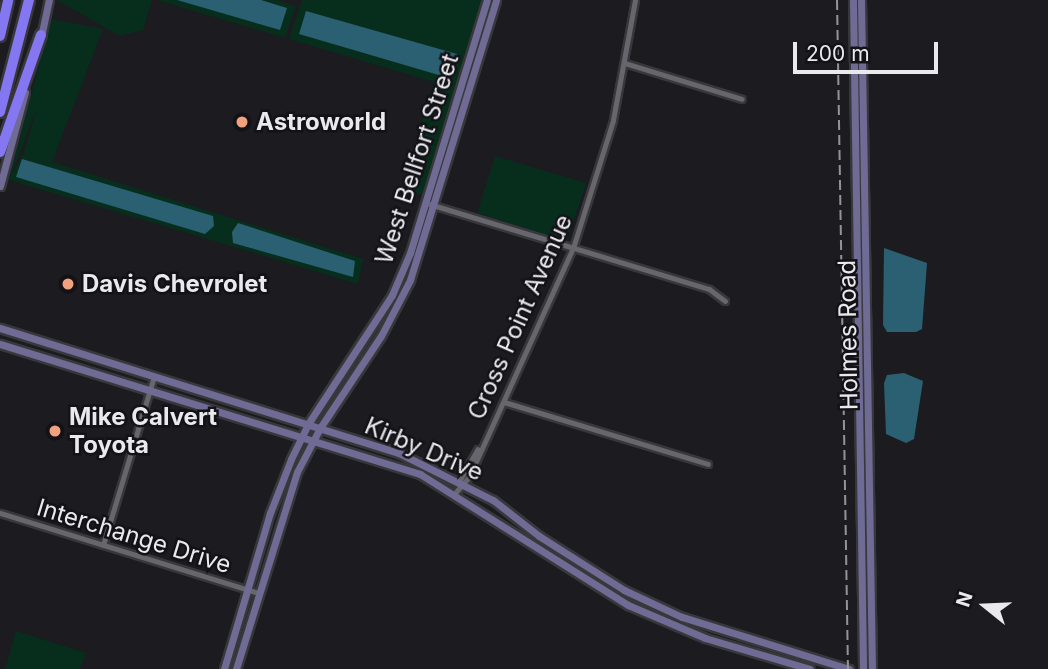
<!DOCTYPE html>
<html>
<head>
<meta charset="utf-8">
<style>
  body { margin:0 }
  #map { position:relative; width:1048px; height:669px; overflow:hidden; background:#1c1b20; font-family:Inter,sans-serif }
  div>[style] { position:absolute }
  .green>* { inset:0; background:#072e1c }
  .water>* { inset:0; background:#2a6072 }
  .roads { filter:drop-shadow(2px 0 #38383c) drop-shadow(-2px 0 #38383c) drop-shadow(0 2px #38383c) drop-shadow(0 -2px #38383c) }
  .street>* { height:5px; margin:-2.5px; padding:0 2.5px; transform-origin:2.5px; border-radius:2.5px; background:#67666d }
  .secondary>* { height:7px; margin:-3.5px; padding:0 3.5px; transform-origin:3.5px; border-radius:3.5px; background:#706b95 }
  .highway>* { height:10px; margin:-5px; padding:0 5px; transform-origin:5px; border-radius:5px; background:#8576f2 }
  .rail>* { height:2px; margin-top:-1px; transform-origin:0; background:repeating-linear-gradient(90deg,#949397 0 10px,transparent 0 15px) }
  .dots>* { width:19px; height:19px; translate:-50% -50%; box-sizing:border-box; border:4px solid #131217; border-radius:50% }
  span { translate:-50% -50%; white-space:nowrap; text-align:center; line-height:1.15; -webkit-text-stroke:5px #131217; paint-order:stroke }
  .poi-label { font-size:24px; color:#eae9ed; font-weight:700 }
  .left { translate:0 -50%; text-align:left }
  .street-label { font-size:24px; color:#eae9ed }
  .north { position:absolute; left:950px; top:571px; width:70px; height:70px; -webkit-text-stroke:5px #131217; paint-order:stroke; rotate:288deg; font-size:19px; font-weight:700; line-height:28px; text-align:center; color:#eae9ed }
  .north::after { content:''; display:block; margin:auto; width:24px; height:32px; background:#eae9ed; clip-path:polygon(50% 0,100% 100%,50% 72%,0 100%) }
  .scale { position:absolute; left:793px; top:42px; width:145px; height:32px; box-sizing:border-box; border:4px solid #eae9ed; border-top:0; padding-left:9px; font-size:21px; line-height:24px; white-space:nowrap; color:#eae9ed; -webkit-text-stroke:5px #131217; paint-order:stroke }
</style>
</head>
<body>
<div id="map">
  <div class="green">
    <i style="clip-path:polygon(57px 0,152px 0,143px 30px,120px 36px)"></i>
    <i style="clip-path:polygon(157px 0,277px 0,296px 6px,285px 38px)"></i>
    <i style="clip-path:polygon(302px 0,482px 0,424px 195px,411px 192px,419px 130px,434px 82px,289px 39px)"></i>
    <i style="clip-path:polygon(evenodd,51px 19px,103px 29px,52px 162px,363px 259px,358px 284px,9px 180px,51px 19px,37px 107px,24px 153px,12px 174px,12px 173px,37px 107px)"></i>
    <i style="clip-path:polygon(495px 156px,586px 183px,567px 241px,477px 213px)"></i>
    <i style="clip-path:polygon(16px 631px,86px 653px,80px 669px,5px 669px)"></i>
  </div>
  <div class="water">
    <i style="clip-path:polygon(177px 0,261px 0,287px 8px,280px 30px)"></i>
    <i style="clip-path:polygon(306px 11px,457px 54px,449px 78px,299px 34px)"></i>
    <i style="clip-path:polygon(22px 159px,213px 216px,214px 226px,205px 234px,16px 177px)"></i>
    <i style="clip-path:polygon(238px 223px,355px 261px,353px 277px,233px 243px,232px 232px)"></i>
    <i style="clip-path:polygon(884px 248px,927px 263px,922px 329px,916px 332px,887px 332px,883px 325px)"></i>
    <i style="clip-path:polygon(904px 373px,923px 381px,914px 439px,906px 443px,886px 434px,884px 383px,887px 375px)"></i>
  </div>
  <div class="roads">
    <div class="street">
      <i style="left:625px;top:63px;width:122px;rotate:17.1deg"></i>
      <i style="left:426px;top:203px;width:296px;rotate:16.9deg"></i>
      <i style="left:709px;top:289px;width:20px;rotate:37deg"></i>
      <i style="left:504px;top:402px;width:213px;rotate:16.9deg"></i>
      <i style="left:458px;top:483px;width:39px;rotate:-60deg"></i>
      <i style="left:455px;top:493px;width:21px;rotate:-49deg"></i>
      <i style="left:469px;top:477px;width:252px;rotate:-65.6deg"></i>
      <i style="left:573px;top:248px;width:134px;rotate:-72.6deg"></i>
      <i style="left:613px;top:120px;width:122px;rotate:-79.6deg"></i>
      <i style="left:0;top:513px;width:271px;rotate:17.2deg"></i>
      <i style="left:103px;top:545px;width:177px;rotate:-73.2deg"></i>
    </div>
    <div class="secondary">
      <i style="left:853px;top:0;width:669px;rotate:89.14deg"></i>
      <i style="left:861px;top:0;width:669px;rotate:89.06deg"></i>
      <i style="left:41px;top:37px;width:38px;rotate:-78deg"></i>
      <i style="left:0;top:186px;width:97px;rotate:-75.1deg"></i>
      <i style="left:0;top:328px;width:418px;rotate:17.4deg"></i>
      <i style="left:399px;top:453px;width:105px;rotate:26.6deg"></i>
      <i style="left:493px;top:500px;width:58px;rotate:38deg"></i>
      <i style="left:539px;top:536px;width:101px;rotate:32.4deg"></i>
      <i style="left:624px;top:590px;width:64px;rotate:25deg"></i>
      <i style="left:682px;top:617px;width:175px;rotate:17.3deg"></i>
      <i style="left:0;top:344px;width:440px;rotate:17.2deg"></i>
      <i style="left:420px;top:474px;width:246px;rotate:32.2deg"></i>
      <i style="left:628px;top:605px;width:84px;rotate:23.2deg"></i>
      <i style="left:705px;top:638px;width:109px;rotate:16.4deg"></i>
      <i style="left:224px;top:669px;width:163px;rotate:-73.6deg"></i>
      <i style="left:270px;top:513px;width:58px;rotate:-68.7deg"></i>
      <i style="left:291px;top:459px;width:39px;rotate:-64deg"></i>
      <i style="left:308px;top:424px;width:154px;rotate:-56.9deg"></i>
      <i style="left:392px;top:295px;width:46px;rotate:-66.8deg"></i>
      <i style="left:410px;top:253px;width:264px;rotate:-73.1deg"></i>
      <i style="left:236px;top:669px;width:206px;rotate:-72.8deg"></i>
      <i style="left:297px;top:472px;width:50px;rotate:-62.4deg"></i>
      <i style="left:320px;top:428px;width:110px;rotate:-56.5deg"></i>
      <i style="left:381px;top:336px;width:63px;rotate:-62.6deg"></i>
      <i style="left:410px;top:280px;width:293px;rotate:-72.9deg"></i>
    </div>
    <div class="highway">
      <i style="left:0;top:36px;width:37px;rotate:-77deg"></i>
      <i style="left:0;top:112px;width:116px;rotate:-75.5deg"></i>
      <i style="left:0;top:152px;width:124px;rotate:-70.7deg"></i>
    </div>
  </div>
  <div class="rail">
    <i style="left:837px;top:0;width:669px;rotate:89.06deg"></i>
  </div>
  <div class="dots">
    <i style="left:242px;top:122px;background:#f1a17d"></i>
    <i style="left:68px;top:284px;background:#f1a17d"></i>
    <i style="left:55px;top:431px;background:#f1a17d"></i>
  </div>
  <div class="poi-label">
    <span class="left" style="left:256px;top:122px">Astroworld</span>
    <span class="left" style="left:82px;top:284px">Davis Chevrolet</span>
    <span class="left" style="left:69px;top:431px">Mike Calvert<br>Toyota</span>
  </div>
  <div class="street-label">
    <span style="left:417px;top:159px;rotate:-72deg">West Bellfort Street</span>
    <span style="left:520px;top:317px;rotate:-66deg">Cross Point Avenue</span>
    <span style="left:848px;top:335px;rotate:-91deg">Holmes Road</span>
    <span style="left:424px;top:449px;rotate:23deg">Kirby Drive</span>
    <span style="left:134px;top:536px;rotate:17deg">Interchange Drive</span>
  </div>
  <div class="north">N</div>
  <div class="scale">200 m</div>
</div>
</body>
</html>
